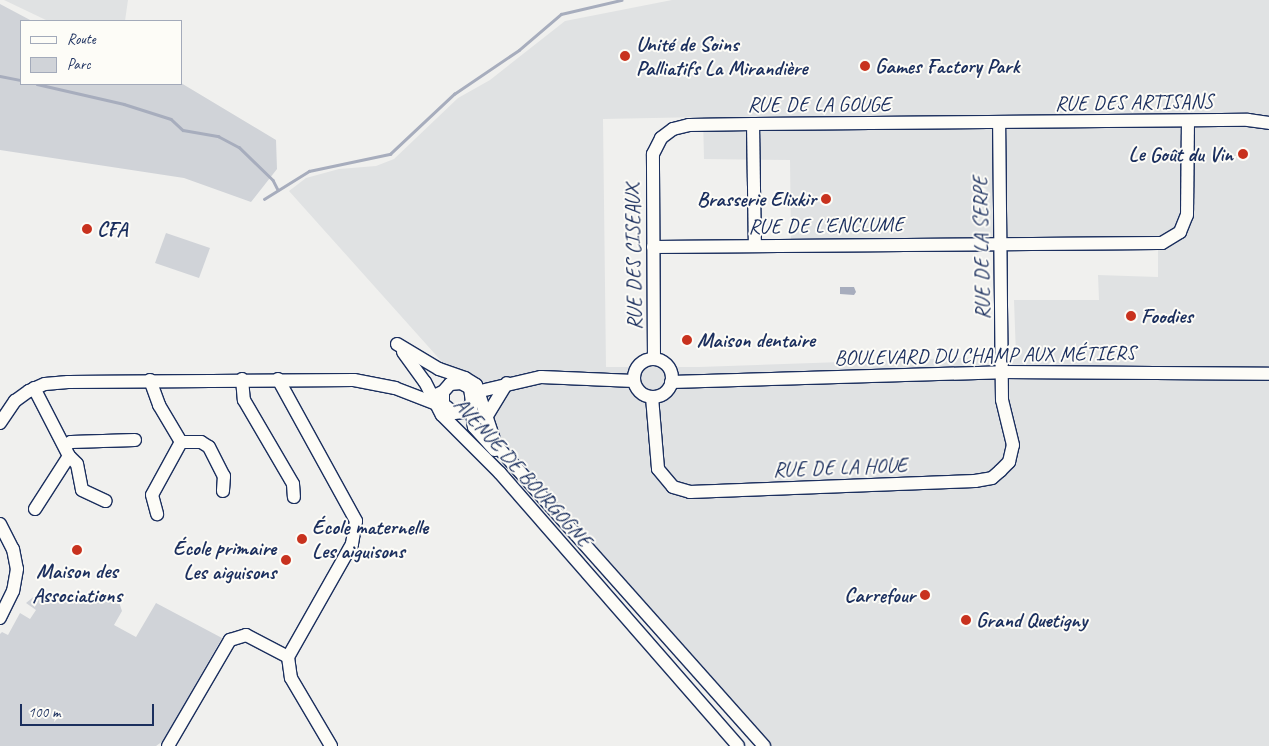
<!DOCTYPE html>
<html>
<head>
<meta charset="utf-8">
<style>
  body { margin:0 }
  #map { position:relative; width:1269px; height:746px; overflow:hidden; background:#f0f0ee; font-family:Caveat,sans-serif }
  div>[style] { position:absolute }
  .built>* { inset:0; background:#e0e2e3 }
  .green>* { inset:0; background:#d0d3d8 }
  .water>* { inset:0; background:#a7adbd }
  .stream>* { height:2.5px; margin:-1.25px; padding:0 1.25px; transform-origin:1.25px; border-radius:1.25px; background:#a7adbd }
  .roads { filter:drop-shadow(1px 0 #1b2f5e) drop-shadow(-1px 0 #1b2f5e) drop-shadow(0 1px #1b2f5e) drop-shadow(0 -1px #1b2f5e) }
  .minor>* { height:12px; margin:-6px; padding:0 6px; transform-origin:6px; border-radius:6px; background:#fdfcf7 }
  .minor>.ring { margin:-6px; padding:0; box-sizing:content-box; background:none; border:12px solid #fdfcf7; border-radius:50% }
  .dots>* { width:14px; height:14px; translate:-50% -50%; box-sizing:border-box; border:2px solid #fdfcf7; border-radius:50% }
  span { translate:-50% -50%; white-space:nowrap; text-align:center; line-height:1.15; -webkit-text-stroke:4px #fdfcf7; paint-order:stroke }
  .poi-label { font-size:21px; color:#1b2f5e; font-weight:700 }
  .left { translate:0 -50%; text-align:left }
  .right { translate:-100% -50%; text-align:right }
  .street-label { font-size:21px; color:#1b2f5e }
  .legend { position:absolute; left:20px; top:20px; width:162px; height:65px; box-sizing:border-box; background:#fdfcf7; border:1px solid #a3aaba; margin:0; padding:6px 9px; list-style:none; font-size:15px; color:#1b2f5e }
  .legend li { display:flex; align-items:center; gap:10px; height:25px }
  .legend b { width:25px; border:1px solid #a3aaba }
  .scale { position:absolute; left:20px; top:704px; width:134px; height:22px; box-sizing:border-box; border:2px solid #1b2f5e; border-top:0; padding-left:6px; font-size:15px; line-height:18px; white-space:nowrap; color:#1b2f5e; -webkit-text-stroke:4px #fdfcf7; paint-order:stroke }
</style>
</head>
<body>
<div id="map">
  <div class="built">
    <i style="clip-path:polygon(4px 0,128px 0,125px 21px,48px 21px)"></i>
    <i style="clip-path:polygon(evenodd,672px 0,1269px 0,1269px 746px,769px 746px,516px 461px,443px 363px,289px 191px,306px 178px,339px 169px,376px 166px,394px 159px,458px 98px,490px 80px,565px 21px,672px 0,703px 117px,704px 159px,790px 160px,791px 241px,1158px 239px,1158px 277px,1098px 275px,1099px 300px,1014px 300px,1016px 356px,699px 367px,606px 367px,603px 119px,703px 117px)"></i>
  </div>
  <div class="green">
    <i style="clip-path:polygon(0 4px,32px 21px,21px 21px,21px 84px,181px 83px,276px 140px,277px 169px,251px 202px,184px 178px,0 150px)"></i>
    <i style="clip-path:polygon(166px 233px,210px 248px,199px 278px,155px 263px)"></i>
    <i style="clip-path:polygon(37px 594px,108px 595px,119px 602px,122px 611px,114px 625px,136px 637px,156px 603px,222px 638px,163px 741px,156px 746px,0 746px,0 634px,2px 632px,8px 635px,20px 613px,30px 619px,36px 610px,26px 603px)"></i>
  </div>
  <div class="water">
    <i style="clip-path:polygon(840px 287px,854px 287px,856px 292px,854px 295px,840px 294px)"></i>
  </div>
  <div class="stream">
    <i style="left:0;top:76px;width:21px;rotate:11deg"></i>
    <i style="left:37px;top:84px;width:89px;rotate:12.9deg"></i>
    <i style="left:124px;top:104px;width:49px;rotate:17.7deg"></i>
    <i style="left:171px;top:119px;width:16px;rotate:43deg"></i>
    <i style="left:183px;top:130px;width:36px;rotate:10deg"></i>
    <i style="left:218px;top:136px;width:24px;rotate:28deg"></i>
    <i style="left:239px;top:147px;width:47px;rotate:44.1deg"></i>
    <i style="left:273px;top:180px;width:11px;rotate:63deg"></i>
    <i style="left:264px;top:199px;width:53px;rotate:-31.9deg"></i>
    <i style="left:309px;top:171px;width:83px;rotate:-11.9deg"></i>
    <i style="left:390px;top:154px;width:88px;rotate:-43.2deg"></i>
    <i style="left:454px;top:94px;width:78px;rotate:-34.1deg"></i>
    <i style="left:519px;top:50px;width:55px;rotate:-40.6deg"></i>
    <i style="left:561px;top:14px;width:62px;rotate:-13.1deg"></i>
  </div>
  <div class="roads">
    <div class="minor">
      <i style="left:753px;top:124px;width:122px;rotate:89.1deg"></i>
      <i style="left:653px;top:247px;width:509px;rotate:-0.45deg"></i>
      <i style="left:1162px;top:243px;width:21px;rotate:-31deg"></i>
      <i style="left:1180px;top:232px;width:18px;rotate:-68deg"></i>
      <i style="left:1187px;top:215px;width:94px;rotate:-89.4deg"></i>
      <i style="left:397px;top:344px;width:49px;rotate:30.8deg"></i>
      <i style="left:439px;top:369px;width:28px;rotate:19deg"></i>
      <i style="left:465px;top:378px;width:13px;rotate:32deg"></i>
      <i style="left:476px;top:385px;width:63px;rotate:71.6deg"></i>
      <i style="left:496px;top:445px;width:403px;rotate:48.3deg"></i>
      <i style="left:403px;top:352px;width:37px;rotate:54deg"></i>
      <i style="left:425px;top:382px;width:37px;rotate:63deg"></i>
      <i style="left:442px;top:415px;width:82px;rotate:45deg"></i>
      <i style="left:500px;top:473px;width:362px;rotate:48.9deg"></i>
      <i style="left:654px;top:359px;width:205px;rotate:-90.3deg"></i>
      <i style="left:653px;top:154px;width:18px;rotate:-63deg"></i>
      <i style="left:661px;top:138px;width:15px;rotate:-37deg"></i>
      <i style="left:673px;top:129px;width:16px;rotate:-14deg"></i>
      <i style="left:689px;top:125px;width:64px;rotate:-0.9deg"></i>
      <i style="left:753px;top:124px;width:495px;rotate:-0.5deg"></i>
      <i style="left:1248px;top:120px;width:21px;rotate:8deg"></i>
      <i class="ring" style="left:634px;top:359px;width:26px;height:26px"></i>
      <i style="left:242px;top:379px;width:21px;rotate:85deg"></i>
      <i style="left:244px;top:400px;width:97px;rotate:59.7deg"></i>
      <i style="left:293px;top:484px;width:13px;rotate:86deg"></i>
      <i style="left:278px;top:379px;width:162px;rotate:61.2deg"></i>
      <i style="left:356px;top:521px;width:23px;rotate:100deg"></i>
      <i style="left:352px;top:544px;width:130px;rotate:119.5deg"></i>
      <i style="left:288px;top:657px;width:21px;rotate:82deg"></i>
      <i style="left:291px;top:678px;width:79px;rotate:59.5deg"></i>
      <i style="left:150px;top:380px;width:27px;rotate:70deg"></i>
      <i style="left:159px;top:405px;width:43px;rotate:59.3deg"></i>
      <i style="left:181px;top:442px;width:60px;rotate:118.7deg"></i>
      <i style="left:152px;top:495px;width:20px;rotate:75deg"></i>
      <i style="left:671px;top:382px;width:332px;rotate:-1.7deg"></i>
      <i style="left:1003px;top:372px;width:266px;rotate:0.4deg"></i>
      <i style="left:34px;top:388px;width:76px;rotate:62.8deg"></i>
      <i style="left:69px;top:456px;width:63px;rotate:122.7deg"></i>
      <i style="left:472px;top:393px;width:71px;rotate:-13.1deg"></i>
      <i style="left:541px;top:377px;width:93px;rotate:2.5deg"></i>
      <i style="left:652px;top:397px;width:72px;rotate:85.2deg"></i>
      <i style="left:658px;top:469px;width:23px;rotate:50deg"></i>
      <i style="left:673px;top:487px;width:18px;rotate:16deg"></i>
      <i style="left:690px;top:492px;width:285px;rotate:-2.2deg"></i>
      <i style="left:975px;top:481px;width:17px;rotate:-10deg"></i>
      <i style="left:992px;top:478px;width:11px;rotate:-41deg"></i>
      <i style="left:1000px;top:471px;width:13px;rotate:-45deg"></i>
      <i style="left:1009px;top:462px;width:17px;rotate:-77deg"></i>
      <i style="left:1013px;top:445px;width:46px;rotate:-103.7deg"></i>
      <i style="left:1002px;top:400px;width:277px;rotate:-90.6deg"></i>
      <i style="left:427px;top:399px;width:17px;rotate:-24deg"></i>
      <i style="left:443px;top:392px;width:11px;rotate:-49deg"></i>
      <i style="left:450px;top:384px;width:11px;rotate:-5deg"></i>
      <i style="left:461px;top:383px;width:10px;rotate:29deg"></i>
      <i style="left:470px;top:388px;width:15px;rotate:82deg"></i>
      <i style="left:472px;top:403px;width:12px;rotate:132deg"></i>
      <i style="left:464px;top:412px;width:10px;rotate:174deg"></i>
      <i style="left:454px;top:413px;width:14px;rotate:-141deg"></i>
      <i style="left:443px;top:404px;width:12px;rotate:-90deg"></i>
      <i style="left:471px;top:406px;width:21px;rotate:82deg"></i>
      <i style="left:474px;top:427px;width:31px;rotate:48deg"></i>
      <i style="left:485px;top:419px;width:42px;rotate:-58.6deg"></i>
      <i style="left:0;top:423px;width:27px;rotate:-56deg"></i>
      <i style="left:15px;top:401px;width:17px;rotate:-36deg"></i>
      <i style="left:29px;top:391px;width:17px;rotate:-24deg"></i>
      <i style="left:45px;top:384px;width:23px;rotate:-5deg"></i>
      <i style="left:68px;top:382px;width:286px;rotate:-0.4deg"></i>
      <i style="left:354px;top:380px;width:42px;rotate:11deg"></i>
      <i style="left:395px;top:388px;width:47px;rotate:21.1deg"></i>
      <i style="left:181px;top:442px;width:20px"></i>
      <i style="left:201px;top:442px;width:9px;rotate:32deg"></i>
      <i style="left:209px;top:447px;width:33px;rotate:63deg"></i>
      <i style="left:224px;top:476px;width:15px;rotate:94deg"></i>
      <i style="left:65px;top:446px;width:7px;rotate:-34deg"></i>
      <i style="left:71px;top:442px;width:64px;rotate:-1.8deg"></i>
      <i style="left:69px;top:456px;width:11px;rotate:45deg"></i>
      <i style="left:77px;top:464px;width:26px;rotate:79deg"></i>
      <i style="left:82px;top:490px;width:26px;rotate:25deg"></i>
      <i style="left:0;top:524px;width:28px;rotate:63deg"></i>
      <i style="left:13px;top:549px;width:20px;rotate:79deg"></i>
      <i style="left:17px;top:569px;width:22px;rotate:100deg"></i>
      <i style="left:13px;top:591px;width:30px;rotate:116deg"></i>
      <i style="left:168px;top:746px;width:123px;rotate:-59.7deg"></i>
      <i style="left:230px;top:640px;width:17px;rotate:-17deg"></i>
      <i style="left:246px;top:635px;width:47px;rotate:27.6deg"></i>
    </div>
  </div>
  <div class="dots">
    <i style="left:625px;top:56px;background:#c8321e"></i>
    <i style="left:865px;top:66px;background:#c8321e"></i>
    <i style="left:1243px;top:154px;background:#c8321e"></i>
    <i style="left:826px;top:199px;background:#c8321e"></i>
    <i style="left:87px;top:229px;background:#c8321e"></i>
    <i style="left:1131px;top:316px;background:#c8321e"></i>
    <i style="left:687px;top:340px;background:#c8321e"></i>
    <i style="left:302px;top:539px;background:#c8321e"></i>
    <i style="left:77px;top:550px;background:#c8321e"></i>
    <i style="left:286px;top:560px;background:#c8321e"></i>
    <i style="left:925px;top:595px;background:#c8321e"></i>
    <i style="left:966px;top:620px;background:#c8321e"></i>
  </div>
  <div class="poi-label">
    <span class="left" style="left:636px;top:56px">Unité de Soins<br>Palliatifs La Mirandière</span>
    <span class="left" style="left:875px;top:66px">Games Factory Park</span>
    <span class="right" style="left:1233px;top:154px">Le Goût du Vin</span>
    <span class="right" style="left:816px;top:199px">Brasserie Elixkir</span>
    <span class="left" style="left:97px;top:229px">CFA</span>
    <span class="left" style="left:1141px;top:316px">Foodies</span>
    <span class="left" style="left:697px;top:340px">Maison dentaire</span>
    <span class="left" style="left:312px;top:539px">École maternelle<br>Les aiguisons</span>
    <span class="right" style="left:276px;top:560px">École primaire<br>Les aiguisons</span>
    <span style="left:77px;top:583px">Maison des<br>Associations</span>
    <span class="right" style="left:915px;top:595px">Carrefour</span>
    <span class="left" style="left:976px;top:620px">Grand Quetigny</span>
  </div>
  <div class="street-label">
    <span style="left:1134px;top:102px;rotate:-1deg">RUE DES ARTISANS</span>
    <span style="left:819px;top:104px">RUE DE LA GOUGE</span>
    <span style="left:826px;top:225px;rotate:-1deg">RUE DE L'ENCLUME</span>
    <span style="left:981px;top:248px;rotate:-91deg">RUE DE LA SERPE</span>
    <span style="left:633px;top:257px;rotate:-91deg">RUE DES CISEAUX</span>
    <span style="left:985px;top:355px;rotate:-1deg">BOULEVARD DU CHAMP AUX MÉTIERS</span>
    <span style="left:840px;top:467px;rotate:-2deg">RUE DE LA HOUE</span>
    <span style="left:523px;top:472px;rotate:48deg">AVENUE DE BOURGOGNE</span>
  </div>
  <ul class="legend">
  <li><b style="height:6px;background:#fdfcf7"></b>Route</li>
  <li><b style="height:14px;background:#d0d3d8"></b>Parc</li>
  </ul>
  <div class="scale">100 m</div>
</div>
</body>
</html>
